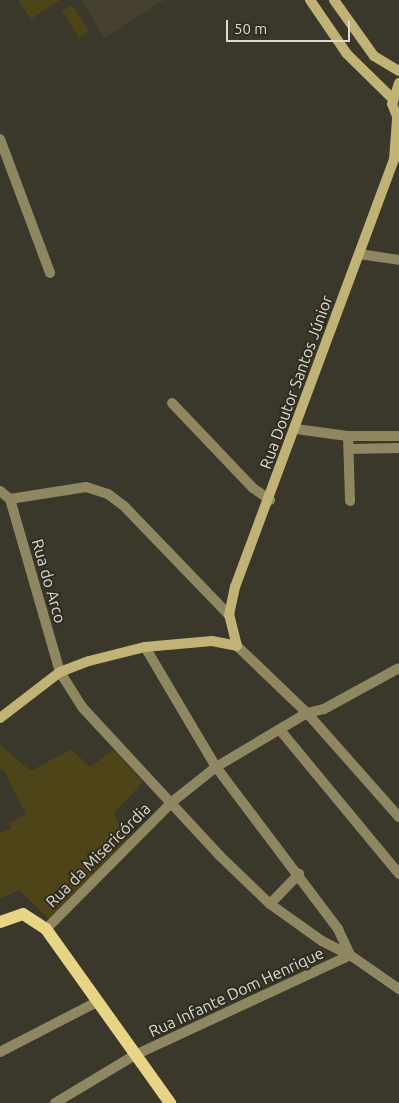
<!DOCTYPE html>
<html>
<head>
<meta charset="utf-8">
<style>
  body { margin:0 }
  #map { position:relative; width:399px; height:1103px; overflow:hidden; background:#3a382b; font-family:Ubuntu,sans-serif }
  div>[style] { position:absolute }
  .built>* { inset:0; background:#46412e }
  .green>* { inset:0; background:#4d4417 }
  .street>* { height:10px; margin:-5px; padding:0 5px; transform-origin:5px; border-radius:5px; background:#8f8760 }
  .secondary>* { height:10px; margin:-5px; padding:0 5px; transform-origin:5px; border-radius:5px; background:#c1b374 }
  .primary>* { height:12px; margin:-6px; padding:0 6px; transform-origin:6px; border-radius:6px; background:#e8d583 }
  span { translate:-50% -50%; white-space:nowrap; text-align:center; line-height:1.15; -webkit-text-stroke:4px #302d21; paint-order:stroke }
  .street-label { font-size:16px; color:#dcdad2 }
  .scale { position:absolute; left:226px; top:20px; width:124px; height:22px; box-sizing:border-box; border:2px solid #dcdad2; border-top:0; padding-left:6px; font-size:15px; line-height:18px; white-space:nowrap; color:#dcdad2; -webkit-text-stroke:4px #302d21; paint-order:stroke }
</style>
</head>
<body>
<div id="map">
  <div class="built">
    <i style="clip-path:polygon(82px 0,164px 0,104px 38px)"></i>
  </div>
  <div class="green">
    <i style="clip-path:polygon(18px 0,60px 0,31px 19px)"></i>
    <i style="clip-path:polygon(72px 5px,89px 31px,79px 38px,62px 11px)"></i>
    <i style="clip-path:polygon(0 745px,31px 771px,71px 749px,90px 767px,113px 750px,143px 782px,113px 814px,131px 837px,50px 920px,19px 890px,0 899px,0 833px,11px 828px,9px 823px,26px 814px,3px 769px,0 770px)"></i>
  </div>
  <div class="street">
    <i style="left:0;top:139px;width:143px;rotate:69.5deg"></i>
    <i style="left:359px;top:254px;width:40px;rotate:8.5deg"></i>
    <i style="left:172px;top:403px;width:117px;rotate:46.4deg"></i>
    <i style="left:253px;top:488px;width:21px;rotate:35deg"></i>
    <i style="left:296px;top:429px;width:52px;rotate:7.7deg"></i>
    <i style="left:348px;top:436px;width:51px"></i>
    <i style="left:348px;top:436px;width:65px;rotate:88.2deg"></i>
    <i style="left:349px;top:449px;width:50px;rotate:-1.1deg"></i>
    <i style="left:0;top:491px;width:13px;rotate:39deg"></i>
    <i style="left:10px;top:499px;width:180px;rotate:73.9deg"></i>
    <i style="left:60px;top:672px;width:41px;rotate:57.8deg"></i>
    <i style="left:82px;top:707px;width:202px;rotate:47.2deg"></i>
    <i style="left:219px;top:855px;width:71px;rotate:43.9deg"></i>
    <i style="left:270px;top:904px;width:64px;rotate:35.4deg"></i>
    <i style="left:322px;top:941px;width:31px;rotate:27deg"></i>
    <i style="left:350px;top:955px;width:60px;rotate:34.8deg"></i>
    <i style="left:10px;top:499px;width:77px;rotate:-9deg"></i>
    <i style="left:86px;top:487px;width:23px;rotate:18deg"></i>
    <i style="left:108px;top:494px;width:20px;rotate:37deg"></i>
    <i style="left:124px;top:506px;width:151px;rotate:46.1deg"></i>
    <i style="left:237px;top:646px;width:97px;rotate:43.7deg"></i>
    <i style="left:307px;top:713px;width:139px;rotate:48.5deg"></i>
    <i style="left:145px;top:647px;width:139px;rotate:59.4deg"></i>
    <i style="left:216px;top:767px;width:203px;rotate:53deg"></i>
    <i style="left:338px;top:929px;width:29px;rotate:65deg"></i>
    <i style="left:280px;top:730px;width:187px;rotate:50.4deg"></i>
    <i style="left:270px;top:904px;width:42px;rotate:-46deg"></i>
    <i style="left:46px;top:929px;width:179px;rotate:-45.2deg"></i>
    <i style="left:172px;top:802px;width:56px;rotate:-38.5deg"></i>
    <i style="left:216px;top:767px;width:106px;rotate:-30.7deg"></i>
    <i style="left:307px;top:713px;width:17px;rotate:-13deg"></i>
    <i style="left:324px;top:709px;width:85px;rotate:-28.7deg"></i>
    <i style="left:0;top:1052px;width:109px;rotate:-27.3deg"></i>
    <i style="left:55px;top:1103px;width:93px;rotate:-31deg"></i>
    <i style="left:135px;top:1055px;width:237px;rotate:-24.9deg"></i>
  </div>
  <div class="secondary">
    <i style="left:310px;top:0;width:65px;rotate:55.6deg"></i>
    <i style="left:347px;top:54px;width:63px;rotate:44.4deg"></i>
    <i style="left:334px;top:0;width:69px;rotate:54.5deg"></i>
    <i style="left:374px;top:56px;width:29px;rotate:31deg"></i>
    <i style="left:399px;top:83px;width:22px;rotate:108deg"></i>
    <i style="left:392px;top:104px;width:18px;rotate:68deg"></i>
    <i style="left:0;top:718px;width:76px;rotate:-37.5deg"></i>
    <i style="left:60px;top:672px;width:31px;rotate:-21deg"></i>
    <i style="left:89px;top:661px;width:58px;rotate:-14deg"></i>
    <i style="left:145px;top:647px;width:67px;rotate:-5.1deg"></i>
    <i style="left:212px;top:641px;width:25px;rotate:11deg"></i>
    <i style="left:237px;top:646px;width:32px;rotate:-104deg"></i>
    <i style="left:229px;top:615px;width:29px;rotate:-78deg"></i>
    <i style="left:235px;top:587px;width:456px;rotate:-69.6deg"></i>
    <i style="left:394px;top:160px;width:41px;rotate:-85.8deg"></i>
  </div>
  <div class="primary">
    <i style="left:0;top:922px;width:24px;rotate:-19deg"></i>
    <i style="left:23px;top:914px;width:27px;rotate:33deg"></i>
    <i style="left:46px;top:929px;width:214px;rotate:54.5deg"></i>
  </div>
  <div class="street-label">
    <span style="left:296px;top:382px;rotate:-70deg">Rua Doutor Santos Júnior</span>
    <span style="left:49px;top:581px;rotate:74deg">Rua do Arco</span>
    <span style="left:98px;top:855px;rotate:-45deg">Rua da Misericórdia</span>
    <span style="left:236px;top:992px;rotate:-25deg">Rua Infante Dom Henrique</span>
  </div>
  <div class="scale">50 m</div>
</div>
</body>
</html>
